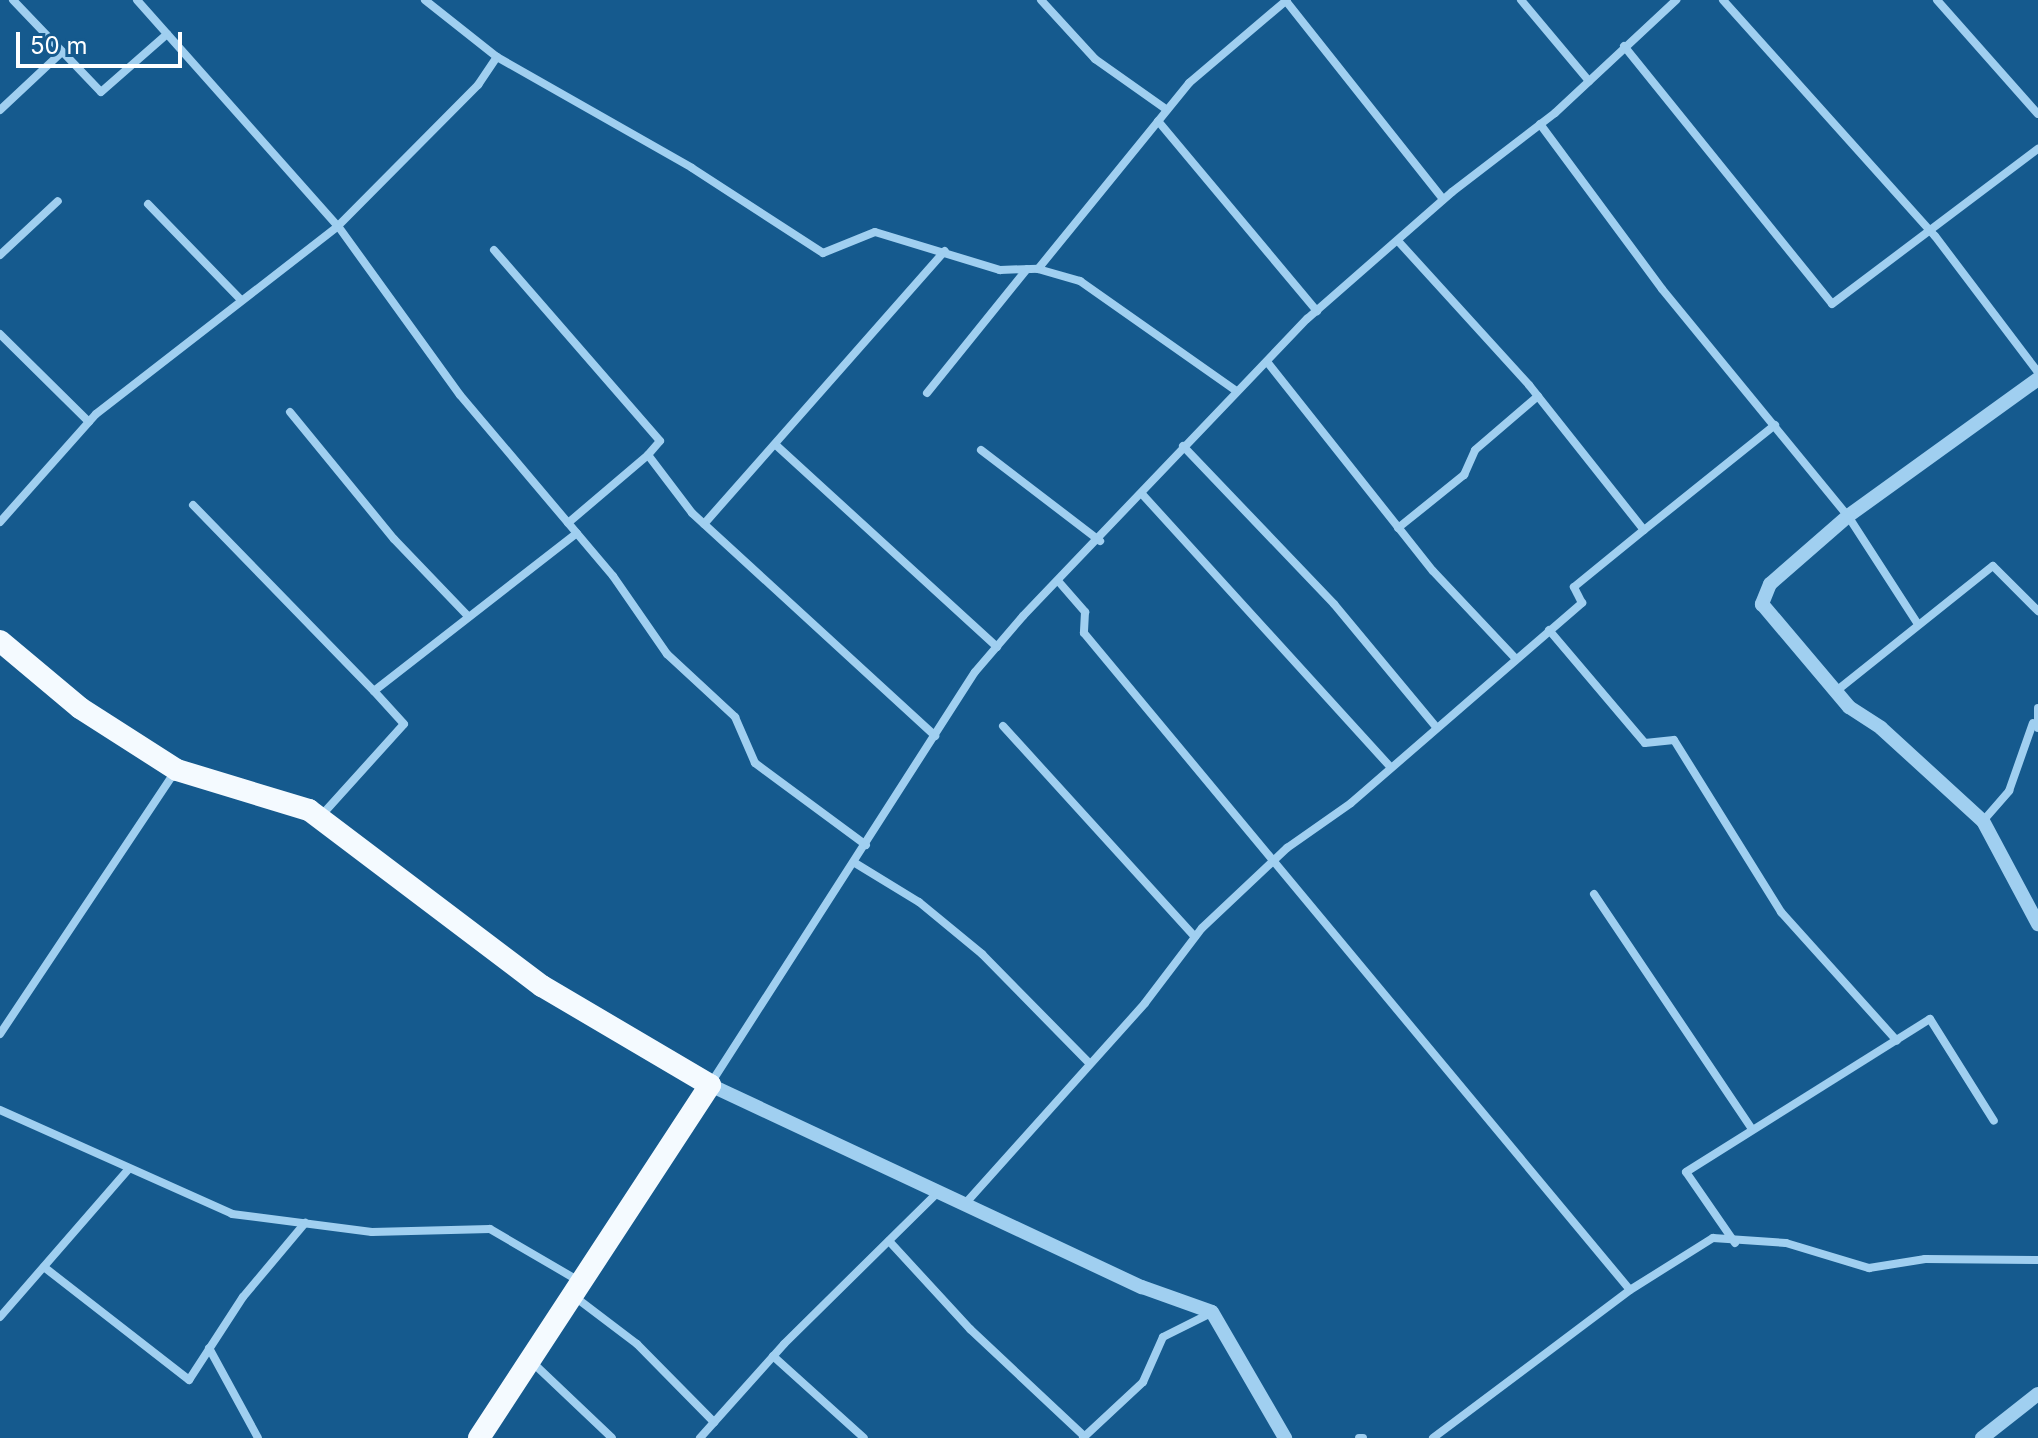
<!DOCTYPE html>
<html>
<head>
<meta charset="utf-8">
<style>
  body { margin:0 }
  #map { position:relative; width:2038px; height:1438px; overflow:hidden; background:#155a8e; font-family:Inter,sans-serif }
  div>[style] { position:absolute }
  .minor>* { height:8px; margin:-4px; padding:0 4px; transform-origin:4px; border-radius:4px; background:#a0cff0 }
  .tertiary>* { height:14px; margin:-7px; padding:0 7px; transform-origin:7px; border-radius:7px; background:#a0cff0 }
  .trunk>* { height:22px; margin:-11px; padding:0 11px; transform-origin:11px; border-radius:11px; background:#f4faff }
  span { translate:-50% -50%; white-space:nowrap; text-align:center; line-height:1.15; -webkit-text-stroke:6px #155a8e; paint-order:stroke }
  .scale { position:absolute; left:16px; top:32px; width:166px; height:36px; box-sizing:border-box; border:4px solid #fff; border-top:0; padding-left:10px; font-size:24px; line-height:28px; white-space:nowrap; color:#fff; -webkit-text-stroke:6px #155a8e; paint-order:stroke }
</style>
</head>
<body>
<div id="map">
  <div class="minor">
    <div style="left:13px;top:0;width:127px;rotate:46.3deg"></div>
    <div style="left:101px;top:92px;width:88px;rotate:-41.3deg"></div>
    <div style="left:137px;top:0;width:302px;rotate:48.4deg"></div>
    <div style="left:338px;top:226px;width:208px;rotate:54.2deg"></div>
    <div style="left:460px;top:395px;width:237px;rotate:49.8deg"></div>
    <div style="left:613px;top:576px;width:95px;rotate:55.3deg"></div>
    <div style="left:667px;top:654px;width:93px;rotate:42.8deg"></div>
    <div style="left:735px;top:717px;width:50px;rotate:66.5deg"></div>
    <div style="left:755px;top:763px;width:138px;rotate:36.5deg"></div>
    <div style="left:425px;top:0;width:92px;rotate:38.4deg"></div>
    <div style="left:497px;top:57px;width:224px;rotate:29.6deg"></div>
    <div style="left:692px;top:168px;width:156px;rotate:33deg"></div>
    <div style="left:823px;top:253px;width:56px;rotate:-22deg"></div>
    <div style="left:875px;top:232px;width:131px;rotate:16.9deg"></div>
    <div style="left:1000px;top:270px;width:38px;rotate:-2deg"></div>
    <div style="left:1038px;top:269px;width:44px;rotate:15.9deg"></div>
    <div style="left:1080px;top:281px;width:189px;rotate:35.1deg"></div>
    <div style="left:1041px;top:0;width:80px;rotate:47.5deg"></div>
    <div style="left:1095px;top:59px;width:88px;rotate:35.3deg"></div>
    <div style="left:1521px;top:0;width:106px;rotate:50deg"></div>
    <div style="left:1723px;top:0;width:317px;rotate:48.1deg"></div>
    <div style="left:1935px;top:236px;width:171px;rotate:52.9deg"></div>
    <div style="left:1937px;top:0;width:152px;rotate:48.5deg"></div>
    <div style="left:1286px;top:1px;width:253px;rotate:51.6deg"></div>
    <div style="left:1624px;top:46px;width:331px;rotate:51.1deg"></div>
    <div style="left:1832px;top:304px;width:258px;rotate:-37deg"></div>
    <div style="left:0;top:110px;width:85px;rotate:-43.1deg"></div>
    <div style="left:1158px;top:121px;width:248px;rotate:50.1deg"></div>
    <div style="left:1540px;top:124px;width:205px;rotate:53.5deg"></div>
    <div style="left:1662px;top:289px;width:293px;rotate:50.7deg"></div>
    <div style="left:1848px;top:516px;width:129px;rotate:57.1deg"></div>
    <div style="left:148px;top:204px;width:132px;rotate:45.9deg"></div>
    <div style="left:1398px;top:241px;width:195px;rotate:47.7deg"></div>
    <div style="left:1529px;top:385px;width:185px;rotate:51.6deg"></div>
    <div style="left:1644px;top:530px;width:168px;rotate:-38.7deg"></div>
    <div style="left:494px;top:250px;width:253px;rotate:49deg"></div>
    <div style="left:660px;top:441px;width:18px;rotate:131deg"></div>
    <div style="left:0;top:255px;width:79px;rotate:-43deg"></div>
    <div style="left:1038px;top:269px;width:240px;rotate:-50.9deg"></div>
    <div style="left:1189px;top:83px;width:128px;rotate:-40.3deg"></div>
    <div style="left:0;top:334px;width:125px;rotate:44.7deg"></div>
    <div style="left:1268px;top:363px;width:265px;rotate:51.6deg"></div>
    <div style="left:1433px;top:571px;width:120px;rotate:46.7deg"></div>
    <div style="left:927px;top:393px;width:159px;rotate:-51.1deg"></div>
    <div style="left:290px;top:412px;width:164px;rotate:50.7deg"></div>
    <div style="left:394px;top:539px;width:105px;rotate:46.2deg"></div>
    <div style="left:777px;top:446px;width:298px;rotate:42.4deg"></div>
    <div style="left:1183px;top:446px;width:219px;rotate:46.3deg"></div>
    <div style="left:1334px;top:604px;width:161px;rotate:50.3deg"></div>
    <div style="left:981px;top:450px;width:150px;rotate:37.4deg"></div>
    <div style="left:1142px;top:494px;width:370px;rotate:47.7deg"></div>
    <div style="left:193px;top:505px;width:260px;rotate:45.8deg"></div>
    <div style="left:374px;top:691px;width:257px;rotate:-37.9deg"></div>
    <div style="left:0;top:522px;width:144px;rotate:-48.4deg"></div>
    <div style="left:96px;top:414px;width:306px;rotate:-37.8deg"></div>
    <div style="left:338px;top:226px;width:199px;rotate:-45.2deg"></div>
    <div style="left:478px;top:85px;width:34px;rotate:-56deg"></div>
    <div style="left:568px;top:523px;width:105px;rotate:-40.4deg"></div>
    <div style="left:648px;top:455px;width:73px;rotate:52.8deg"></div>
    <div style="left:692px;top:513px;width:330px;rotate:42.5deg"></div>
    <div style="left:704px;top:524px;width:364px;rotate:-48.6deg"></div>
    <div style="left:1398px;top:528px;width:85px;rotate:-38.8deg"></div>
    <div style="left:1464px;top:475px;width:27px;rotate:-66deg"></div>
    <div style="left:1475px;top:450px;width:83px;rotate:-40.6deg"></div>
    <div style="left:1059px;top:582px;width:40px;rotate:49deg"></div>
    <div style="left:1085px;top:612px;width:21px;rotate:93deg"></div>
    <div style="left:1084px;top:633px;width:854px;rotate:50.27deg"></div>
    <div style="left:1549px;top:630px;width:148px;rotate:49.7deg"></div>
    <div style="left:1645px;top:743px;width:29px;rotate:-6deg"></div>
    <div style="left:1674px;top:740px;width:203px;rotate:58.1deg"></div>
    <div style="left:1781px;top:912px;width:173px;rotate:48deg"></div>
    <div style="left:1835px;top:692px;width:202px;rotate:-38.6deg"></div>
    <div style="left:1993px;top:566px;width:64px;rotate:45deg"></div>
    <div style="left:2038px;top:708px;width:20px;rotate:90deg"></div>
    <div style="left:1003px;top:726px;width:285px;rotate:47.7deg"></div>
    <div style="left:320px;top:817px;width:125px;rotate:-47.9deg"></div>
    <div style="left:404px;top:724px;width:45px;rotate:-132.3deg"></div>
    <div style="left:1983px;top:821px;width:40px;rotate:-49deg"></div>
    <div style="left:2009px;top:791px;width:72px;rotate:-70.6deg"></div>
    <div style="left:855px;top:863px;width:75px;rotate:31.4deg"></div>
    <div style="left:919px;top:902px;width:82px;rotate:39.5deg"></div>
    <div style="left:982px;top:954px;width:153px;rotate:45.5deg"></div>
    <div style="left:1594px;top:894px;width:283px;rotate:56.1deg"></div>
    <div style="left:0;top:1034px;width:315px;rotate:-56.3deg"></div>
    <div style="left:711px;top:1083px;width:488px;rotate:-57.3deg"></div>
    <div style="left:975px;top:672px;width:74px;rotate:-49.4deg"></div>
    <div style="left:1023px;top:616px;width:411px;rotate:-46.3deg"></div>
    <div style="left:1307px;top:319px;width:193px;rotate:-41.2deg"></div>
    <div style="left:1452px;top:192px;width:130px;rotate:-37.5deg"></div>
    <div style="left:1555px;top:113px;width:166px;rotate:-43deg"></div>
    <div style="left:0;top:1110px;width:254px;rotate:24.1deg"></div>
    <div style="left:232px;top:1214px;width:141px;rotate:7.3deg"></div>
    <div style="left:372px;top:1232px;width:118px;rotate:-1.5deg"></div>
    <div style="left:490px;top:1229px;width:103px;rotate:30.3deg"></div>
    <div style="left:964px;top:1205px;width:271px;rotate:-48.1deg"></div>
    <div style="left:1145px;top:1003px;width:94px;rotate:-52.8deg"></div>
    <div style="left:1202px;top:928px;width:117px;rotate:-43.3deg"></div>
    <div style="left:1287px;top:848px;width:78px;rotate:-35.1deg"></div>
    <div style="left:1351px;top:803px;width:306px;rotate:-40.9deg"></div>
    <div style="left:1582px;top:603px;width:18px;rotate:-117deg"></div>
    <div style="left:1574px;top:587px;width:90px;rotate:-39.2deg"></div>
    <div style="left:889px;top:1241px;width:120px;rotate:47.4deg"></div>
    <div style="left:970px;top:1329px;width:156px;rotate:43.2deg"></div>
    <div style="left:1735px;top:1243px;width:86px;rotate:-124.6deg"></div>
    <div style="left:1686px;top:1172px;width:288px;rotate:-32.1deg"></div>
    <div style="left:1930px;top:1019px;width:120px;rotate:57.9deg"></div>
    <div style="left:44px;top:1267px;width:184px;rotate:37.9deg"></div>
    <div style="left:189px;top:1380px;width:99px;rotate:-57deg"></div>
    <div style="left:243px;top:1297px;width:97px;rotate:-50deg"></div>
    <div style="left:575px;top:1297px;width:78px;rotate:37.2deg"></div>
    <div style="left:637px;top:1344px;width:110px;rotate:45.4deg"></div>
    <div style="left:0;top:1317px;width:195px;rotate:-49deg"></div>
    <div style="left:209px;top:1348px;width:102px;rotate:61.4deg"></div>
    <div style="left:773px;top:1356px;width:122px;rotate:42deg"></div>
    <div style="left:532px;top:1362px;width:110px;rotate:43.5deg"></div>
    <div style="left:700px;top:1438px;width:126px;rotate:-48.2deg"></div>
    <div style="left:784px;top:1344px;width:216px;rotate:-44.6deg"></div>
    <div style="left:1083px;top:1438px;width:82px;rotate:-43deg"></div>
    <div style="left:1143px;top:1382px;width:49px;rotate:-66deg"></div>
    <div style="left:1163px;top:1337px;width:54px;rotate:-26.6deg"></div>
    <div style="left:1359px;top:1438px;width:4px"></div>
    <div style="left:1433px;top:1438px;width:246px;rotate:-36.9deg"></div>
    <div style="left:1630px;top:1290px;width:98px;rotate:-32.1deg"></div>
    <div style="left:1713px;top:1238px;width:73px;rotate:3.9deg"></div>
    <div style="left:1786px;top:1243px;width:87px;rotate:16.8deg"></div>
    <div style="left:1869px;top:1268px;width:57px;rotate:-9.1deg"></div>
    <div style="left:1925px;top:1259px;width:113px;rotate:0.5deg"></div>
  </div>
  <div class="tertiary">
    <div style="left:2038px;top:379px;width:234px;rotate:144.2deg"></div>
    <div style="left:1848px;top:516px;width:103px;rotate:138.9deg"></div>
    <div style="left:1770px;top:584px;width:22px;rotate:112deg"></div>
    <div style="left:1762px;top:604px;width:135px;rotate:49.8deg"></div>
    <div style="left:1849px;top:707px;width:38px;rotate:33deg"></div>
    <div style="left:1881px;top:728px;width:138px;rotate:42.4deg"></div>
    <div style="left:1983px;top:821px;width:117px;rotate:61.9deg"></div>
    <div style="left:710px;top:1085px;width:477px;rotate:25.1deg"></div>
    <div style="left:1142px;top:1287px;width:74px;rotate:19.7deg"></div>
    <div style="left:1212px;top:1312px;width:146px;rotate:59.9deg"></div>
    <div style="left:1982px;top:1438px;width:71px;rotate:-38.2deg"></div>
  </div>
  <div class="trunk">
    <div style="left:0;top:641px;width:104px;rotate:39.9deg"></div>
    <div style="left:80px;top:708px;width:115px;rotate:32.6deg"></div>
    <div style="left:177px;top:770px;width:138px;rotate:16.9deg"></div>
    <div style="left:309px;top:810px;width:292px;rotate:37.1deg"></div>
    <div style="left:542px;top:986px;width:195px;rotate:30.5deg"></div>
    <div style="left:710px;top:1085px;width:422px;rotate:123.2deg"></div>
  </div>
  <div class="scale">50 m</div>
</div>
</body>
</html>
